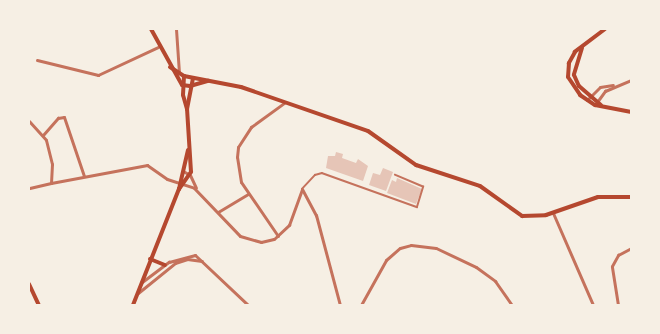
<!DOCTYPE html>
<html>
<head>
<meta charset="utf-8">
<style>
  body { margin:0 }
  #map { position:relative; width:660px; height:334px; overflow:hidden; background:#f6efe4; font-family:"Titillium Web",sans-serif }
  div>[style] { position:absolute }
  .building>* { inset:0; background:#e6c5b7 }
  .service>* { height:1.5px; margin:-0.75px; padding:0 0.75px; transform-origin:0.75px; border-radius:0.75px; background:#c5725c }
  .minor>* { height:3px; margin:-1.5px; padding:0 1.5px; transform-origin:1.5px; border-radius:1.5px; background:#c5725c }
  .secondary>* { height:4px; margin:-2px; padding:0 2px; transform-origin:2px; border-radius:2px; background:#b5482f }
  span { translate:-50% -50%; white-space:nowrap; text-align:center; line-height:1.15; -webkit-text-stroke:3px #f6efe4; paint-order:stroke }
  .frame { position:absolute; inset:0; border:30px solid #f6efe4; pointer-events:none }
</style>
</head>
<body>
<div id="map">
  <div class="building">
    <div style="clip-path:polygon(336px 152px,343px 154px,342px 158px,356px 163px,358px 159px,368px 166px,363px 181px,326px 168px,328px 156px,335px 156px)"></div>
    <div style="clip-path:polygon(383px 168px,393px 172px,386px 191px,369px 185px,373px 173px,380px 175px)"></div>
    <div style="clip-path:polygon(397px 178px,422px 189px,416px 204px,387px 193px,392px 180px,396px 182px)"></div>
  </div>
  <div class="service">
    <div style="left:302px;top:189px;width:19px;rotate:-47deg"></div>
    <div style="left:315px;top:175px;width:7px;rotate:-16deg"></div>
    <div style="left:322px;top:173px;width:101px;rotate:19.7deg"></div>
    <div style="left:417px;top:207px;width:21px;rotate:-73deg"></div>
    <div style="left:423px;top:187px;width:30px;rotate:-157deg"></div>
  </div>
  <div class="minor">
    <div style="left:176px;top:29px;width:44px;rotate:86.1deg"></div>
    <div style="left:37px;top:60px;width:63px;rotate:13.8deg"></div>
    <div style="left:98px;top:75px;width:66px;rotate:-25deg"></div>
    <div style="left:587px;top:100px;width:18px;rotate:-45deg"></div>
    <div style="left:600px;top:87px;width:13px;rotate:-9deg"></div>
    <div style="left:597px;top:102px;width:14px;rotate:-54deg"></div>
    <div style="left:605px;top:91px;width:28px;rotate:-23deg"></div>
    <div style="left:29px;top:121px;width:25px;rotate:48deg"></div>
    <div style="left:46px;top:140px;width:25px;rotate:76deg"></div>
    <div style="left:52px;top:164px;width:19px;rotate:93deg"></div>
    <div style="left:51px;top:183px;width:23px;rotate:167deg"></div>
    <div style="left:43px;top:135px;width:23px;rotate:-49deg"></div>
    <div style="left:58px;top:118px;width:6px;rotate:-9deg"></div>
    <div style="left:64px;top:117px;width:62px;rotate:71.3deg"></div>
    <div style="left:183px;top:171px;width:8px;rotate:30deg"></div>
    <div style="left:190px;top:175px;width:14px;rotate:65deg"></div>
    <div style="left:51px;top:183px;width:98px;rotate:-10.6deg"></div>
    <div style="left:147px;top:165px;width:24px;rotate:35deg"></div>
    <div style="left:167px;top:179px;width:28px;rotate:18deg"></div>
    <div style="left:194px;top:188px;width:66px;rotate:46.2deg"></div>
    <div style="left:240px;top:236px;width:22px;rotate:16deg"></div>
    <div style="left:261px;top:242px;width:13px;rotate:-13deg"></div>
    <div style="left:274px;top:239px;width:21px;rotate:-43deg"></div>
    <div style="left:289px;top:225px;width:38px;rotate:-70deg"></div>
    <div style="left:302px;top:189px;width:30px;rotate:62deg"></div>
    <div style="left:316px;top:215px;width:93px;rotate:75.1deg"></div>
    <div style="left:218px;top:212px;width:35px;rotate:-31deg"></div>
    <div style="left:553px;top:213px;width:100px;rotate:66.5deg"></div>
    <div style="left:278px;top:236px;width:65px;rotate:-124.4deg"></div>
    <div style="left:241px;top:182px;width:25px;rotate:-99deg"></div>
    <div style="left:237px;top:157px;width:10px;rotate:-84deg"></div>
    <div style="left:238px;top:147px;width:24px;rotate:-57deg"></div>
    <div style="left:251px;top:127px;width:41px;rotate:-36deg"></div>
    <div style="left:142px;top:282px;width:34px;rotate:-37deg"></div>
    <div style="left:169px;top:262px;width:27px;rotate:-15deg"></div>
    <div style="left:195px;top:255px;width:73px;rotate:43.3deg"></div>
    <div style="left:138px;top:293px;width:48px;rotate:-39deg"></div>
    <div style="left:175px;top:263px;width:13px;rotate:-18deg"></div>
    <div style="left:187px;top:259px;width:15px;rotate:8deg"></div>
    <div style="left:361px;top:305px;width:51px;rotate:-60.9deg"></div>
    <div style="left:386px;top:260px;width:18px;rotate:-41deg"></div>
    <div style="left:400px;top:248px;width:11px;rotate:-15deg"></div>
    <div style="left:411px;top:245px;width:25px;rotate:7deg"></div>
    <div style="left:436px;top:248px;width:44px;rotate:25.4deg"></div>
    <div style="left:476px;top:267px;width:24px;rotate:36deg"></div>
    <div style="left:495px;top:281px;width:29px;rotate:55deg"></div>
    <div style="left:454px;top:305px;width:8px"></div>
    <div style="left:618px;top:305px;width:39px;rotate:-99deg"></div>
    <div style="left:612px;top:266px;width:13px;rotate:-61deg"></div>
    <div style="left:618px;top:255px;width:15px;rotate:-28deg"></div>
  </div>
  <div class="secondary">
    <div style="left:151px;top:29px;width:64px;rotate:61deg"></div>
    <div style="left:182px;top:85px;width:8px;rotate:7deg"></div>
    <div style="left:190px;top:86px;width:19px;rotate:-16deg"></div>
    <div style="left:605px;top:29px;width:38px;rotate:143deg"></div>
    <div style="left:575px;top:52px;width:13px;rotate:119deg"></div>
    <div style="left:569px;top:63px;width:14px;rotate:94deg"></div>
    <div style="left:568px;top:77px;width:22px;rotate:56deg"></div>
    <div style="left:580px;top:95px;width:18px;rotate:34deg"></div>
    <div style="left:595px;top:105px;width:37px;rotate:11deg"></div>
    <div style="left:582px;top:48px;width:28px;rotate:107deg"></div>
    <div style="left:574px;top:75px;width:12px;rotate:66deg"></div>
    <div style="left:579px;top:86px;width:29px;rotate:41deg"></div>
    <div style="left:170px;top:67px;width:17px;rotate:33deg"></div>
    <div style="left:184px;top:76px;width:58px;rotate:10.9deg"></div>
    <div style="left:241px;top:87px;width:134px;rotate:19.1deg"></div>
    <div style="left:368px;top:131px;width:59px;rotate:35.3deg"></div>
    <div style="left:416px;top:165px;width:67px;rotate:18.2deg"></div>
    <div style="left:480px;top:186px;width:52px;rotate:35.5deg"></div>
    <div style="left:522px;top:216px;width:24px;rotate:-2deg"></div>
    <div style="left:546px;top:215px;width:55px;rotate:-19.1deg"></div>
    <div style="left:598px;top:197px;width:33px"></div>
    <div style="left:184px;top:76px;width:19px;rotate:93deg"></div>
    <div style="left:183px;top:95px;width:15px;rotate:74deg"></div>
    <div style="left:179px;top:189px;width:21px;rotate:-55deg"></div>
    <div style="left:191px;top:172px;width:63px;rotate:-93.6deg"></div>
    <div style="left:187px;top:109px;width:31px;rotate:-79deg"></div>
    <div style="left:150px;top:259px;width:16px;rotate:22deg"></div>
    <div style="left:29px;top:284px;width:23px;rotate:65deg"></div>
    <div style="left:133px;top:305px;width:125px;rotate:-68.4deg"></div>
    <div style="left:179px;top:189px;width:40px;rotate:-77deg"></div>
  </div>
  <div class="frame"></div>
</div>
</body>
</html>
